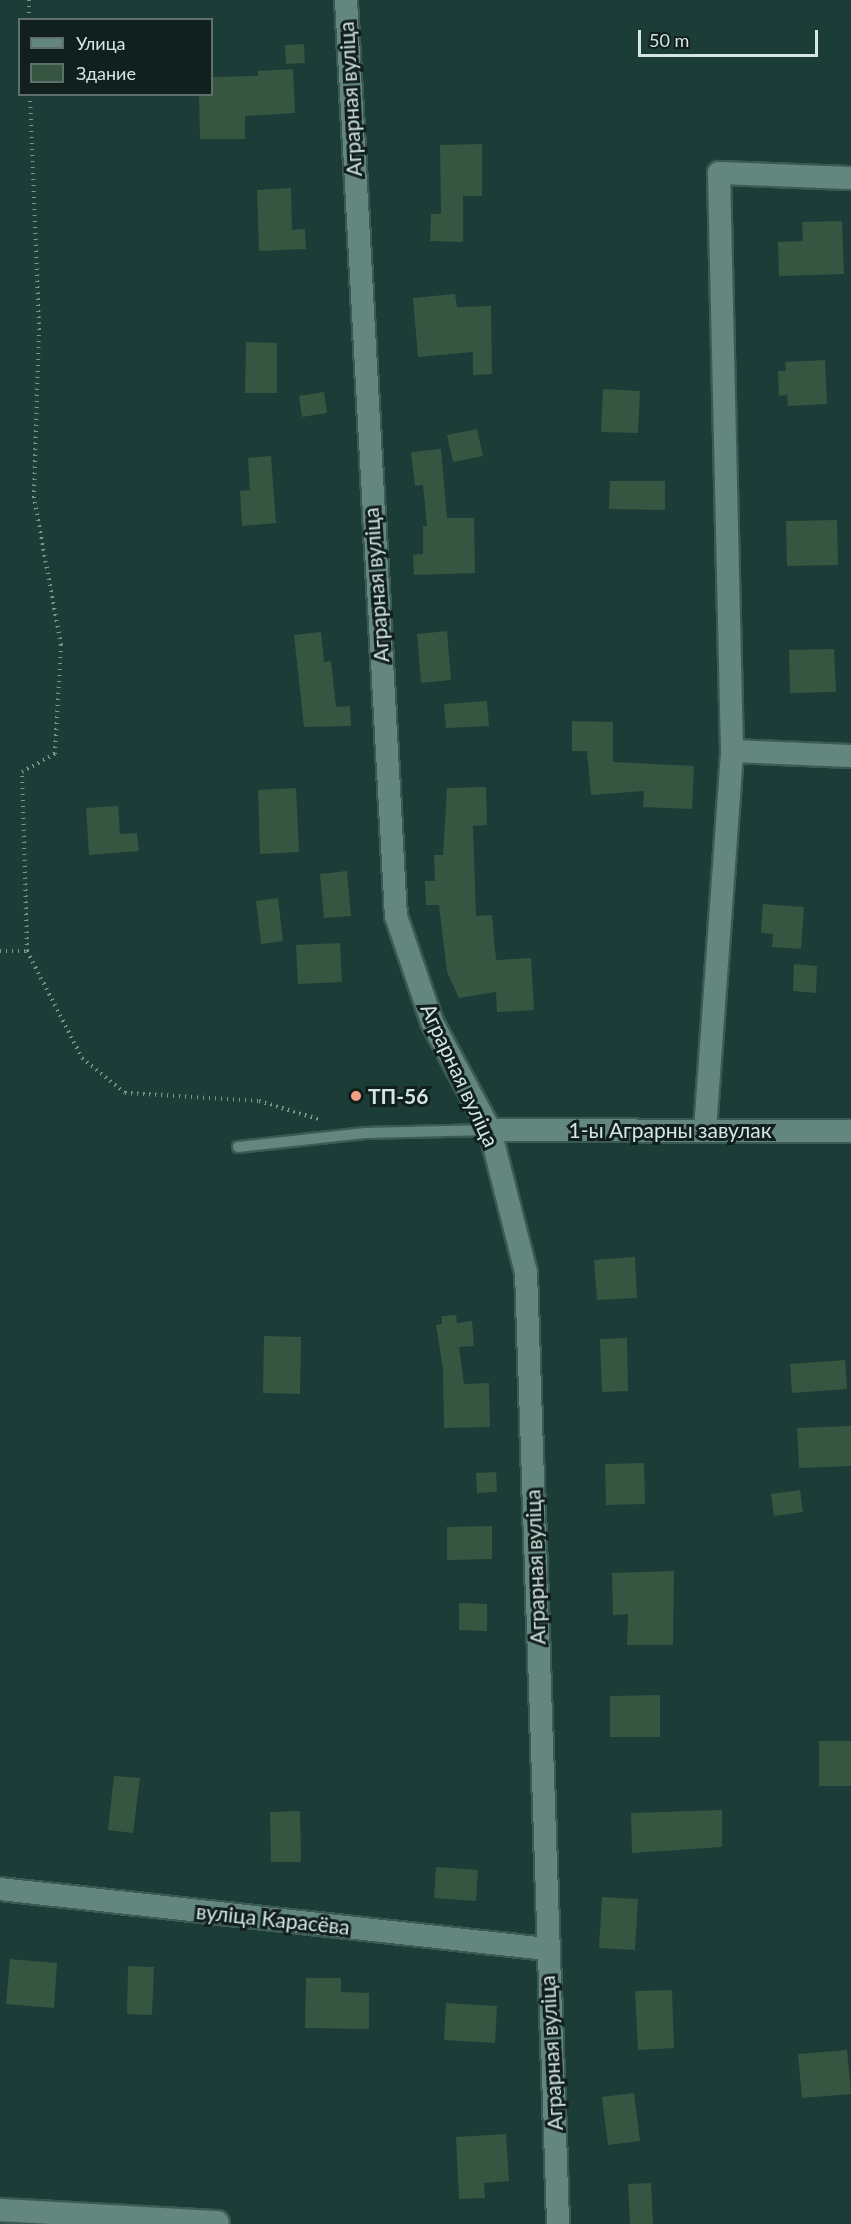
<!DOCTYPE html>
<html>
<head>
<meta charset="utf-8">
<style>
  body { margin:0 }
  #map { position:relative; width:851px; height:2224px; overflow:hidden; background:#1b3c37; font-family:Lato,sans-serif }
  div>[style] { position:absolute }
  .building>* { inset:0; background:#365641 }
  .path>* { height:4px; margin-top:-2px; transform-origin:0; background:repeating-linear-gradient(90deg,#7a9490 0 1.5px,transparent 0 6px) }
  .roads { filter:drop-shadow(2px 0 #3c5a55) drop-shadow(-2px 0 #3c5a55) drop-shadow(0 2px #3c5a55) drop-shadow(0 -2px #3c5a55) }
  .service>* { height:10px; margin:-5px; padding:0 5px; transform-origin:5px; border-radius:5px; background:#63867f }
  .minor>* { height:22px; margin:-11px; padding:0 11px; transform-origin:11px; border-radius:11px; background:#63867f }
  .dots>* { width:16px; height:16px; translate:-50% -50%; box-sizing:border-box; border:3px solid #12201d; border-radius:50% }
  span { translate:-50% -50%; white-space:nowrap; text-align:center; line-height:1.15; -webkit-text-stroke:6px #12201d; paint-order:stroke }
  .street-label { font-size:21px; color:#d3e6e2 }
  .poi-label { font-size:21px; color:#d3e6e2; font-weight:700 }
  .left { translate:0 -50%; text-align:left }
  .legend { position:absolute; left:18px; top:18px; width:195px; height:78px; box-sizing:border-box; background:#12201d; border:2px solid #5f6f6c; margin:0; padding:8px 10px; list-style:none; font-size:18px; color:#d3e6e2 }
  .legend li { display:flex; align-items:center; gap:12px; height:30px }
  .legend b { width:30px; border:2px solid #5f6f6c }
  .scale { position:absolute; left:638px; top:30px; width:180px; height:27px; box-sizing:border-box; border:3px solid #d3e6e2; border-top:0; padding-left:8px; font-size:18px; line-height:21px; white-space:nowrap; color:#d3e6e2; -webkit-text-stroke:4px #12201d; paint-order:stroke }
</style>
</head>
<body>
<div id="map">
  <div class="building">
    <div style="clip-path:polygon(304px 44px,305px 63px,286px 64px,285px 45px)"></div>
    <div style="clip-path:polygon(293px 69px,295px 113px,245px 116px,245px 139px,200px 139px,199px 94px,212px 94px,212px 77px,258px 76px,258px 71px)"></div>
    <div style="clip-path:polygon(482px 144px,482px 196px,463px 196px,463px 242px,430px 241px,431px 214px,441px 214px,440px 145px)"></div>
    <div style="clip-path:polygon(291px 188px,292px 230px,305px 229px,306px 249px,259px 251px,257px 190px)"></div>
    <div style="clip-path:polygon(842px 221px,844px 274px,779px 276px,778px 242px,803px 241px,802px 222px)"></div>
    <div style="clip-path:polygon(455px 294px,457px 307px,491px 306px,492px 374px,473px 375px,473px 352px,418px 357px,413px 298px)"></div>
    <div style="clip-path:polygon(246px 342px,277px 343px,277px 393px,245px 393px)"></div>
    <div style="clip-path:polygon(825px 360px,827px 404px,788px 406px,787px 395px,779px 396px,778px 371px,786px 371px,785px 362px)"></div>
    <div style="clip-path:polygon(603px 389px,640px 391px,638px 433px,601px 432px)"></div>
    <div style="clip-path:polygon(324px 392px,327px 413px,302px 417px,299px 396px)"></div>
    <div style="clip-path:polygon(477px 429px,483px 456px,453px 462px,447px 435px)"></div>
    <div style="clip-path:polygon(441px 449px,447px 518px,474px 518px,475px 573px,414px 575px,413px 555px,423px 554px,423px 526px,427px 526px,423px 485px,415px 486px,411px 452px)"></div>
    <div style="clip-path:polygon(271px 456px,276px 523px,242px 526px,240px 491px,250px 490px,248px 458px)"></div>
    <div style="clip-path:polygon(610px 481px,665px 481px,665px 510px,609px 509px)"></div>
    <div style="clip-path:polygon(837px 520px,838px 565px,787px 566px,786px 521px)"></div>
    <div style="clip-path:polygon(447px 631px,451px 680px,421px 683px,417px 634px)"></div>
    <div style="clip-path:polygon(321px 632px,324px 662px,331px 661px,336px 707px,350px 706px,351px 726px,304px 727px,294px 635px)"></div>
    <div style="clip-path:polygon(834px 649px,836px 692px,790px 693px,789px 650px)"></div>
    <div style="clip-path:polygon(487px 701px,489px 726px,446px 728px,444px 704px)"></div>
    <div style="clip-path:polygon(572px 721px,613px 722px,613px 762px,694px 766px,692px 809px,643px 807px,644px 791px,591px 795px,587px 751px,572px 751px)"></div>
    <div style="clip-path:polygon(486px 787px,487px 825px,473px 826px,476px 916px,492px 915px,496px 960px,531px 958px,534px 1010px,497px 1012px,496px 992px,459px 998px,447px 972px,439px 905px,426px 905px,425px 881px,435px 881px,434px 855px,443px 855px,447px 788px)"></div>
    <div style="clip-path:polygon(296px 788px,299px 852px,260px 854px,258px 790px)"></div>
    <div style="clip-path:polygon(118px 806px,120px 834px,137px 833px,139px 851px,89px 855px,86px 808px)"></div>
    <div style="clip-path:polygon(347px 871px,351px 916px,324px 918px,320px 874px)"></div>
    <div style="clip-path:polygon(278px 898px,283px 941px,261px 944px,256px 901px)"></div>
    <div style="clip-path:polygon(763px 904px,804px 907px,801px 949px,772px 947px,773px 934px,761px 933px)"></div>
    <div style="clip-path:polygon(340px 943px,342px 982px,298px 984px,296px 945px)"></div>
    <div style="clip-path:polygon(794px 964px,817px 966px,816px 993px,793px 991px)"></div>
    <div style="clip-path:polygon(635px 1257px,637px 1298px,597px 1300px,594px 1260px)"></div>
    <div style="clip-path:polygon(456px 1315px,457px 1323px,472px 1321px,474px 1346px,459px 1347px,464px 1384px,489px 1383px,490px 1427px,444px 1428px,443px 1369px,436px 1325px,442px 1324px,442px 1316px)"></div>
    <div style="clip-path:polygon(264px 1336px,301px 1337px,300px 1394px,263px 1393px)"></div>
    <div style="clip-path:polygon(627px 1338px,628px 1391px,602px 1392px,600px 1339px)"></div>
    <div style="clip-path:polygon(845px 1360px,847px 1389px,792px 1393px,790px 1364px)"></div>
    <div style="clip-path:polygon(851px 1426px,851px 1466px,799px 1468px,797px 1428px)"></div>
    <div style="clip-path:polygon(644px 1463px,645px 1504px,606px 1505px,605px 1464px)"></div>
    <div style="clip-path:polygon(496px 1472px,497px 1492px,477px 1493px,476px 1473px)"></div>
    <div style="clip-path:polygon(800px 1490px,803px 1512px,774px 1516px,771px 1494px)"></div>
    <div style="clip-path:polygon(492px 1526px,492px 1559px,447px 1560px,447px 1527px)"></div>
    <div style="clip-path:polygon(674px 1571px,673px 1645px,627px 1645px,628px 1614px,613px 1615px,612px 1573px)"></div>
    <div style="clip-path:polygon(459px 1603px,487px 1604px,487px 1631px,459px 1630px)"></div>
    <div style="clip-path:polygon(660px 1695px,660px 1737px,610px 1737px,610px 1696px)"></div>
    <div style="clip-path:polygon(819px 1741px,851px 1741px,851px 1786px,819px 1786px)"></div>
    <div style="clip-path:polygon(114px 1776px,140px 1778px,133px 1833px,108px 1830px)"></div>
    <div style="clip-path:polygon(722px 1810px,722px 1847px,632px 1853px,631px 1813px)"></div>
    <div style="clip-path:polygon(300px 1811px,301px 1862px,271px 1862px,270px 1812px)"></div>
    <div style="clip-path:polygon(436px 1867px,478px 1870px,476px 1901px,434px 1898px)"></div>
    <div style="clip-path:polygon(602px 1897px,638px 1899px,635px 1950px,599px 1948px)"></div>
    <div style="clip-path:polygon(10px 1959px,57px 1963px,54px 2008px,6px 2004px)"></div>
    <div style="clip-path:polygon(128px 1966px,154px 1967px,152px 2015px,127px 2014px)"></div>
    <div style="clip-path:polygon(306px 1978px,341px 1978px,341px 1992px,369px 1993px,369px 2029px,305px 2028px)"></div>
    <div style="clip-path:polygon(672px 1990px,674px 2048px,638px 2050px,635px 1991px)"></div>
    <div style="clip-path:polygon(446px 2003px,497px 2006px,495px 2043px,444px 2040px)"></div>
    <div style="clip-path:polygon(847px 2050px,851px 2094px,802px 2098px,798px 2054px)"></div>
    <div style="clip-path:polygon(634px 2093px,640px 2141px,608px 2145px,602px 2097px)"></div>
    <div style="clip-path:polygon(506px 2134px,509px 2181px,484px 2183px,485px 2198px,459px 2199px,456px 2137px)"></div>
    <div style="clip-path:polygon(651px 2183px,653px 2224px,630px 2224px,628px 2184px)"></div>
  </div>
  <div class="path">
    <div style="left:29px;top:0;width:20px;rotate:90deg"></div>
    <div style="left:0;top:951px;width:27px"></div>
    <div style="left:27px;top:951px;width:120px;rotate:62.8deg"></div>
    <div style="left:82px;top:1058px;width:55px;rotate:39.1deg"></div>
    <div style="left:125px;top:1093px;width:134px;rotate:3.4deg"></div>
    <div style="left:259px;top:1101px;width:65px;rotate:17deg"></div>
    <div style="left:27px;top:951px;width:179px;rotate:-91.6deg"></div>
    <div style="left:22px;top:772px;width:38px;rotate:-29deg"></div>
    <div style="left:55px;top:754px;width:109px;rotate:-86.8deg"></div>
    <div style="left:61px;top:645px;width:149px;rotate:-100.4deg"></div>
    <div style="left:34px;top:498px;width:168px;rotate:-88.3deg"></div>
    <div style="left:39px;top:330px;width:236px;rotate:-92.2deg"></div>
  </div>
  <div class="roads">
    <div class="service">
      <div style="left:238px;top:1147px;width:128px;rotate:-6.3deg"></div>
      <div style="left:365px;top:1133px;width:124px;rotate:-1.4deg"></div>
    </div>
    <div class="minor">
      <div style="left:346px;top:0;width:917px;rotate:86.88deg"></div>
      <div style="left:396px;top:916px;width:112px;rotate:71.2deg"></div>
      <div style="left:432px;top:1022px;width:123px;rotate:61.8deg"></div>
      <div style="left:490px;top:1130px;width:146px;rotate:75.8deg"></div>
      <div style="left:526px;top:1272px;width:953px;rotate:88.07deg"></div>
      <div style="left:732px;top:751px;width:119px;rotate:2.4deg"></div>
      <div style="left:490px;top:1130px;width:361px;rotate:0.2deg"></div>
      <div style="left:705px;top:1130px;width:380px;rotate:-85.9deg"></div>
      <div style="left:732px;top:751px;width:578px;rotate:-91.29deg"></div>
      <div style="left:719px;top:173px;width:132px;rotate:2.2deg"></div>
      <div style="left:0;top:1889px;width:549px;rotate:6.27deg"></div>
      <div style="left:0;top:2210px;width:218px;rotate:3.2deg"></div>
    </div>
  </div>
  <div class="dots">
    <div style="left:356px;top:1096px;background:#f39f82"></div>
  </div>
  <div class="street-label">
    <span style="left:350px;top:99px;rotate:-93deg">Аграрная вуліца</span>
    <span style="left:376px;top:585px;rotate:-94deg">Аграрная вуліца</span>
    <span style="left:460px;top:1075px;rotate:65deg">Аграрная вуліца</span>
    <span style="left:670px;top:1130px">1-ы Аграрны завулак</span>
    <span style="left:535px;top:1567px;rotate:-92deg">Аграрная вуліца</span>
    <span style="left:273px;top:1919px;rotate:6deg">вуліца Карасёва</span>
    <span style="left:551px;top:2053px;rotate:-93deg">Аграрная вуліца</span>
  </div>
  <div class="poi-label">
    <span class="left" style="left:368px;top:1096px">ТП-56</span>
  </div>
  <ul class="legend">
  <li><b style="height:8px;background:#63867f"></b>Улица</li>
  <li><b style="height:16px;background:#365641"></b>Здание</li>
  </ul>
  <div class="scale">50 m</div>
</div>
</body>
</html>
